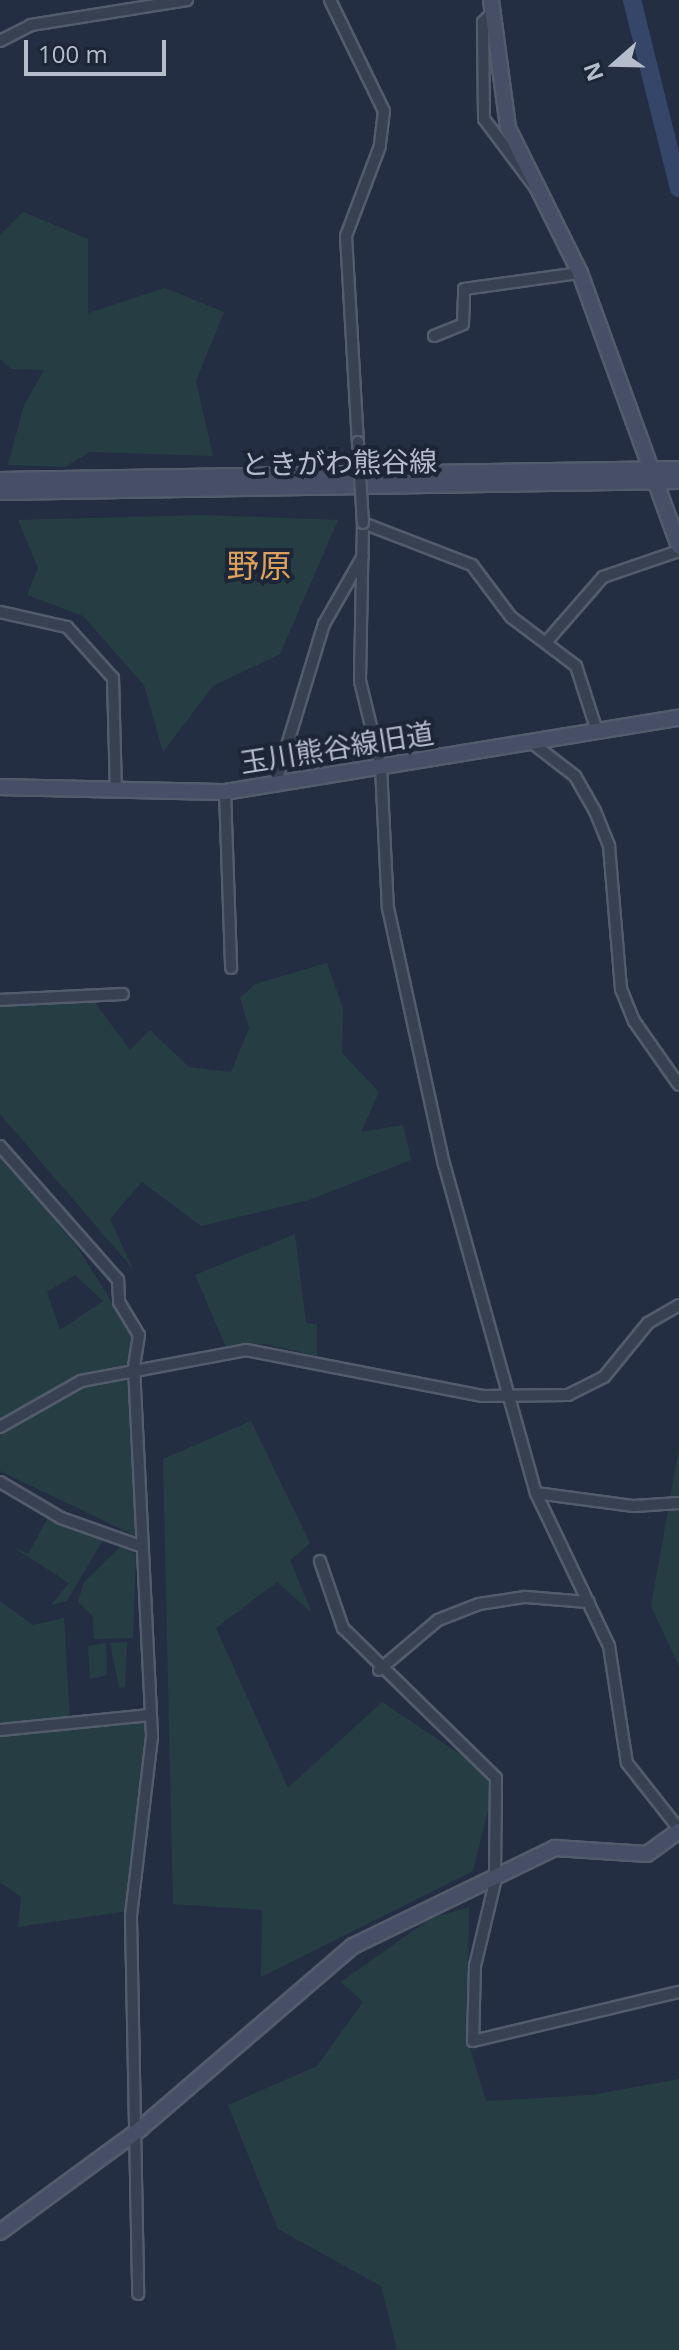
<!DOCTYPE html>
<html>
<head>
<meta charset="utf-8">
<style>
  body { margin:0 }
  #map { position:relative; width:679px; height:2350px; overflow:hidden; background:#242e42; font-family:"Open Sans","Noto Sans JP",sans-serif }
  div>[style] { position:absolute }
  .green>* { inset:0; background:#263e43 }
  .river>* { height:18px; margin:-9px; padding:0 9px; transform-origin:9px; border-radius:9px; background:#354669 }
  .roads { filter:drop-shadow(2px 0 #535c6c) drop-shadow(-2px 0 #535c6c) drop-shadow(0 2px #535c6c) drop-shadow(0 -2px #535c6c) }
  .street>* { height:10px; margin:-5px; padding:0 5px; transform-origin:5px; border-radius:5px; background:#384152 }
  .secondary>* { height:14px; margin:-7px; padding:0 7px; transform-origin:7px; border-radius:7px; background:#464f65 }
  .bridges { filter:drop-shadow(2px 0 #535c6c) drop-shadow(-2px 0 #535c6c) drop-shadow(0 2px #535c6c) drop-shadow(0 -2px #535c6c) }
  .street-bridge>* { height:10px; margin:-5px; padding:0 5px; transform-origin:5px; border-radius:5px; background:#384152 }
  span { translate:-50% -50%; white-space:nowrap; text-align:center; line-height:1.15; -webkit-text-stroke:8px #1d2637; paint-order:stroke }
  .street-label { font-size:28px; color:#b5bccc }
  .quarter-label { font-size:32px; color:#dda05f }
  .north { position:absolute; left:575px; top:24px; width:80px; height:80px; -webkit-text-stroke:6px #1d2637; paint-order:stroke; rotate:250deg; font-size:22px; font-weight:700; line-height:32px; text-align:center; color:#b5bccc }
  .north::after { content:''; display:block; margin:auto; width:28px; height:36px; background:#b5bccc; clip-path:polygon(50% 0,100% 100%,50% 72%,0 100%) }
  .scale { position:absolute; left:24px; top:40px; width:142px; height:36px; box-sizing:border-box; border:4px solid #b5bccc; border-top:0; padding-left:10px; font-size:24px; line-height:28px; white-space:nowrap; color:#b5bccc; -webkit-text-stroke:6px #1d2637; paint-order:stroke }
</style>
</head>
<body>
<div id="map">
  <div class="green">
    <div style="clip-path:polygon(23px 212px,88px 239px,88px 313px,165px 288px,224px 312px,196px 381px,213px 456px,90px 452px,65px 467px,8px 465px,24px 405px,44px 370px,11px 369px,0 359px,0 235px)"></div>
    <div style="clip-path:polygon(204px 515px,338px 520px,280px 654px,213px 686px,163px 752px,144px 685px,83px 616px,27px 595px,38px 568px,18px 520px)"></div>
    <div style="clip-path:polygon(327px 963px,343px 1009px,342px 1053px,379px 1092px,361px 1132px,403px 1125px,411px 1160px,309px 1200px,201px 1226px,142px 1182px,110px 1219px,133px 1269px,0 1114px,0 1005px,93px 1000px,130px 1050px,150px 1030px,189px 1067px,231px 1072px,249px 1028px,240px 998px,255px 984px)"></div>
    <div style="clip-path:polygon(evenodd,0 1155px,77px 1247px,133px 1335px,142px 1539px,0 1471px,0 1155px,75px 1275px,103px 1301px,60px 1330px,47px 1292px,75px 1275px)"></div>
    <div style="clip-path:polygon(295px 1234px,306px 1323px,317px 1324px,317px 1356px,266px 1344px,226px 1347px,195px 1275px)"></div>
    <div style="clip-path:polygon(251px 1421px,310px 1543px,290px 1560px,312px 1613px,277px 1582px,216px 1628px,288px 1788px,382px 1702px,496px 1778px,473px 1871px,261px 1977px,262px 1910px,173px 1904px,163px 1459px)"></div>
    <div style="clip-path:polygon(679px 1448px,679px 1666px,651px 1606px)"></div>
    <div style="clip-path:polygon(49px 1516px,103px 1540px,67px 1601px,51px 1605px,69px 1583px,13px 1547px,28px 1554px)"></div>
    <div style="clip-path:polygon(120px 1547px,136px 1554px,133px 1638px,94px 1639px,92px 1615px,78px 1602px,84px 1582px)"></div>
    <div style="clip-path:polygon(0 1601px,33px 1625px,64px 1618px,70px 1720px,0 1726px)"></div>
    <div style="clip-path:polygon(127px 1642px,125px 1687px,119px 1688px,110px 1643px)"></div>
    <div style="clip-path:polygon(106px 1643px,107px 1675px,90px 1679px,88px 1646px)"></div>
    <div style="clip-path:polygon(148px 1721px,128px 1911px,18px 1927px,21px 1897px,0 1882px,0 1734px)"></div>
    <div style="clip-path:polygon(469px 1907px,467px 2038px,486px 2101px,592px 2095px,679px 2079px,679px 2350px,397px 2350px,381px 2286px,278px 2229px,228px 2105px,317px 2066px,363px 2002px,341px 1982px,431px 1918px)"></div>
  </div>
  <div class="river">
    <div style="left:632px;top:0;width:194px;rotate:76deg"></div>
  </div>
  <div class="roads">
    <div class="street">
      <div style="left:330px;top:0;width:123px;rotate:64.1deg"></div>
      <div style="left:384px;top:111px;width:35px;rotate:97deg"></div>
      <div style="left:380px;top:146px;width:96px;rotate:110.7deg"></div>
      <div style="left:346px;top:236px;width:206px;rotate:86.7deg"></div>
      <div style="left:492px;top:13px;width:13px;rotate:135deg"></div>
      <div style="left:483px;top:22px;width:97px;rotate:89.4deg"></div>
      <div style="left:484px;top:119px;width:85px;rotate:53.1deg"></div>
      <div style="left:0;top:41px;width:35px;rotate:-27deg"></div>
      <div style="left:31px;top:25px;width:158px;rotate:-9.1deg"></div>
      <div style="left:434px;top:336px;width:31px;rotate:-22deg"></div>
      <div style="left:463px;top:324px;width:35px;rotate:-88deg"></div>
      <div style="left:464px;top:289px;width:117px;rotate:-7.9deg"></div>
      <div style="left:0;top:612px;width:69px;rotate:12.6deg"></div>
      <div style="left:67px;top:627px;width:69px;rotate:48deg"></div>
      <div style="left:113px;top:678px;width:113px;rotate:88.5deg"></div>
      <div style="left:548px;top:640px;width:84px;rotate:-48.9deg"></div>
      <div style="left:603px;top:577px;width:80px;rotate:-18.9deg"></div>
      <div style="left:597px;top:731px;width:68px;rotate:-107.9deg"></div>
      <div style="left:576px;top:666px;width:81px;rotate:-143deg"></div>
      <div style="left:511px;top:617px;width:65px;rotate:-126.9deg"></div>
      <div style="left:472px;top:565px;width:117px;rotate:-158.9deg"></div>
      <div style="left:363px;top:523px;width:158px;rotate:91.1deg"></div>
      <div style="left:360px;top:681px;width:89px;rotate:76.3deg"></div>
      <div style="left:381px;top:767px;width:141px;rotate:87.2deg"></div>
      <div style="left:388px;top:908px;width:262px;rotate:77.7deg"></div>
      <div style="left:444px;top:1164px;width:342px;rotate:74.4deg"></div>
      <div style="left:536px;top:1493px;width:170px;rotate:64.5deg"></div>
      <div style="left:609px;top:1646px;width:118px;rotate:81.3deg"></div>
      <div style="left:627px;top:1763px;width:84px;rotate:51.8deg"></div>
      <div style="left:531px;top:742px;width:56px;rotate:37.7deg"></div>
      <div style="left:575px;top:776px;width:40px;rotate:60.3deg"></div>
      <div style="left:595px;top:811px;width:38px;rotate:68deg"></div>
      <div style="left:609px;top:846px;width:144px;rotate:85.2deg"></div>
      <div style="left:621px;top:989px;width:35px;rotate:68deg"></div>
      <div style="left:634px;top:1021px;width:78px;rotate:54.9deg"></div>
      <div style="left:275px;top:785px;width:168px;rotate:-73.1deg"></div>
      <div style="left:324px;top:624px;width:78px;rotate:-60.2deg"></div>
      <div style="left:225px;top:792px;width:176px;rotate:88deg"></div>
      <div style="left:0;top:1000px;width:123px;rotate:-2.8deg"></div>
      <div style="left:0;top:1146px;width:179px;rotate:48.6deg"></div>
      <div style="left:118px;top:1280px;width:22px;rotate:87deg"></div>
      <div style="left:119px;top:1302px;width:39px;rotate:59deg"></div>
      <div style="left:139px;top:1335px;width:32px;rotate:99deg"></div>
      <div style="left:134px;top:1367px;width:370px;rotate:87.2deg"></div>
      <div style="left:152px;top:1737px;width:181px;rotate:96.7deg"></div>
      <div style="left:131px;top:1917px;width:377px;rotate:88.9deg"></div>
      <div style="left:0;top:1427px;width:93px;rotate:-29.6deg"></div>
      <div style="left:81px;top:1381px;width:168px;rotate:-10.6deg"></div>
      <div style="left:246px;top:1350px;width:241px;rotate:11deg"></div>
      <div style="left:483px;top:1396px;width:85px;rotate:-0.7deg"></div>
      <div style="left:568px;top:1395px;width:40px;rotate:-26.6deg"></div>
      <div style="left:604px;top:1377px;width:70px;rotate:-50.8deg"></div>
      <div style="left:648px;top:1323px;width:36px;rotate:-30deg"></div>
      <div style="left:0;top:1482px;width:71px;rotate:30.5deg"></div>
      <div style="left:61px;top:1518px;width:84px;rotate:19.5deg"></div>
      <div style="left:536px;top:1493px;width:99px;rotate:7.6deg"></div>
      <div style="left:634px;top:1506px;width:45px;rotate:-3.8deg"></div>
      <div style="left:320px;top:1561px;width:71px;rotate:71.1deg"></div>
      <div style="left:343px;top:1628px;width:214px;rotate:44.4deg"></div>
      <div style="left:496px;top:1778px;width:104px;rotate:90.6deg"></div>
      <div style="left:495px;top:1882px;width:86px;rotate:103.4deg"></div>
      <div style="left:475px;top:1966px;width:75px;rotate:91.5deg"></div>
      <div style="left:473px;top:2041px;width:212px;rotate:-13.4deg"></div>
      <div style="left:379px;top:1670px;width:77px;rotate:-40.3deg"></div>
      <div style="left:438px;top:1620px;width:44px;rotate:-21.3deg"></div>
      <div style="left:479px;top:1604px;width:47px;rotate:-8.7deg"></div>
      <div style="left:525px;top:1597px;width:64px;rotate:4.5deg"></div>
      <div style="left:0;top:1730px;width:151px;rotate:-5.7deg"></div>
    </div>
    <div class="secondary">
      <div style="left:491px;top:0;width:129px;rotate:82.4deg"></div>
      <div style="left:508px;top:128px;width:162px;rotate:63.6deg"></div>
      <div style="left:580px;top:273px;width:291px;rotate:70.1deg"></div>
      <div style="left:0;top:480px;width:679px;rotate:-0.93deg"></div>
      <div style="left:0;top:492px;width:679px;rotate:-0.93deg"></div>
      <div style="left:0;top:787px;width:225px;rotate:1.3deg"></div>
      <div style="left:225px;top:792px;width:460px;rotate:-9.3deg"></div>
      <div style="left:0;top:2232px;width:174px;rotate:-36.3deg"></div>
      <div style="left:140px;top:2129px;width:281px;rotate:-40.7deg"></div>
      <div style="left:353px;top:1946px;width:225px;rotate:-25.9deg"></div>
      <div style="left:555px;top:1848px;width:92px;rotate:3.7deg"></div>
      <div style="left:647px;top:1854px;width:39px;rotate:-36deg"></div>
    </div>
  </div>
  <div class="bridges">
    <div class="street-bridge">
      <div style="left:358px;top:442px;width:81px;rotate:86.5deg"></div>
    </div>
  </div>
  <div class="street-label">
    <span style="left:339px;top:462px;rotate:-1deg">ときがわ熊谷線</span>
    <span style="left:337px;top:747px;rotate:-9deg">玉川熊谷線旧道</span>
  </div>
  <div class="quarter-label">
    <span style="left:259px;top:565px">野原</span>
  </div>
  <div class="north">N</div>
  <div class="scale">100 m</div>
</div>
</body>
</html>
